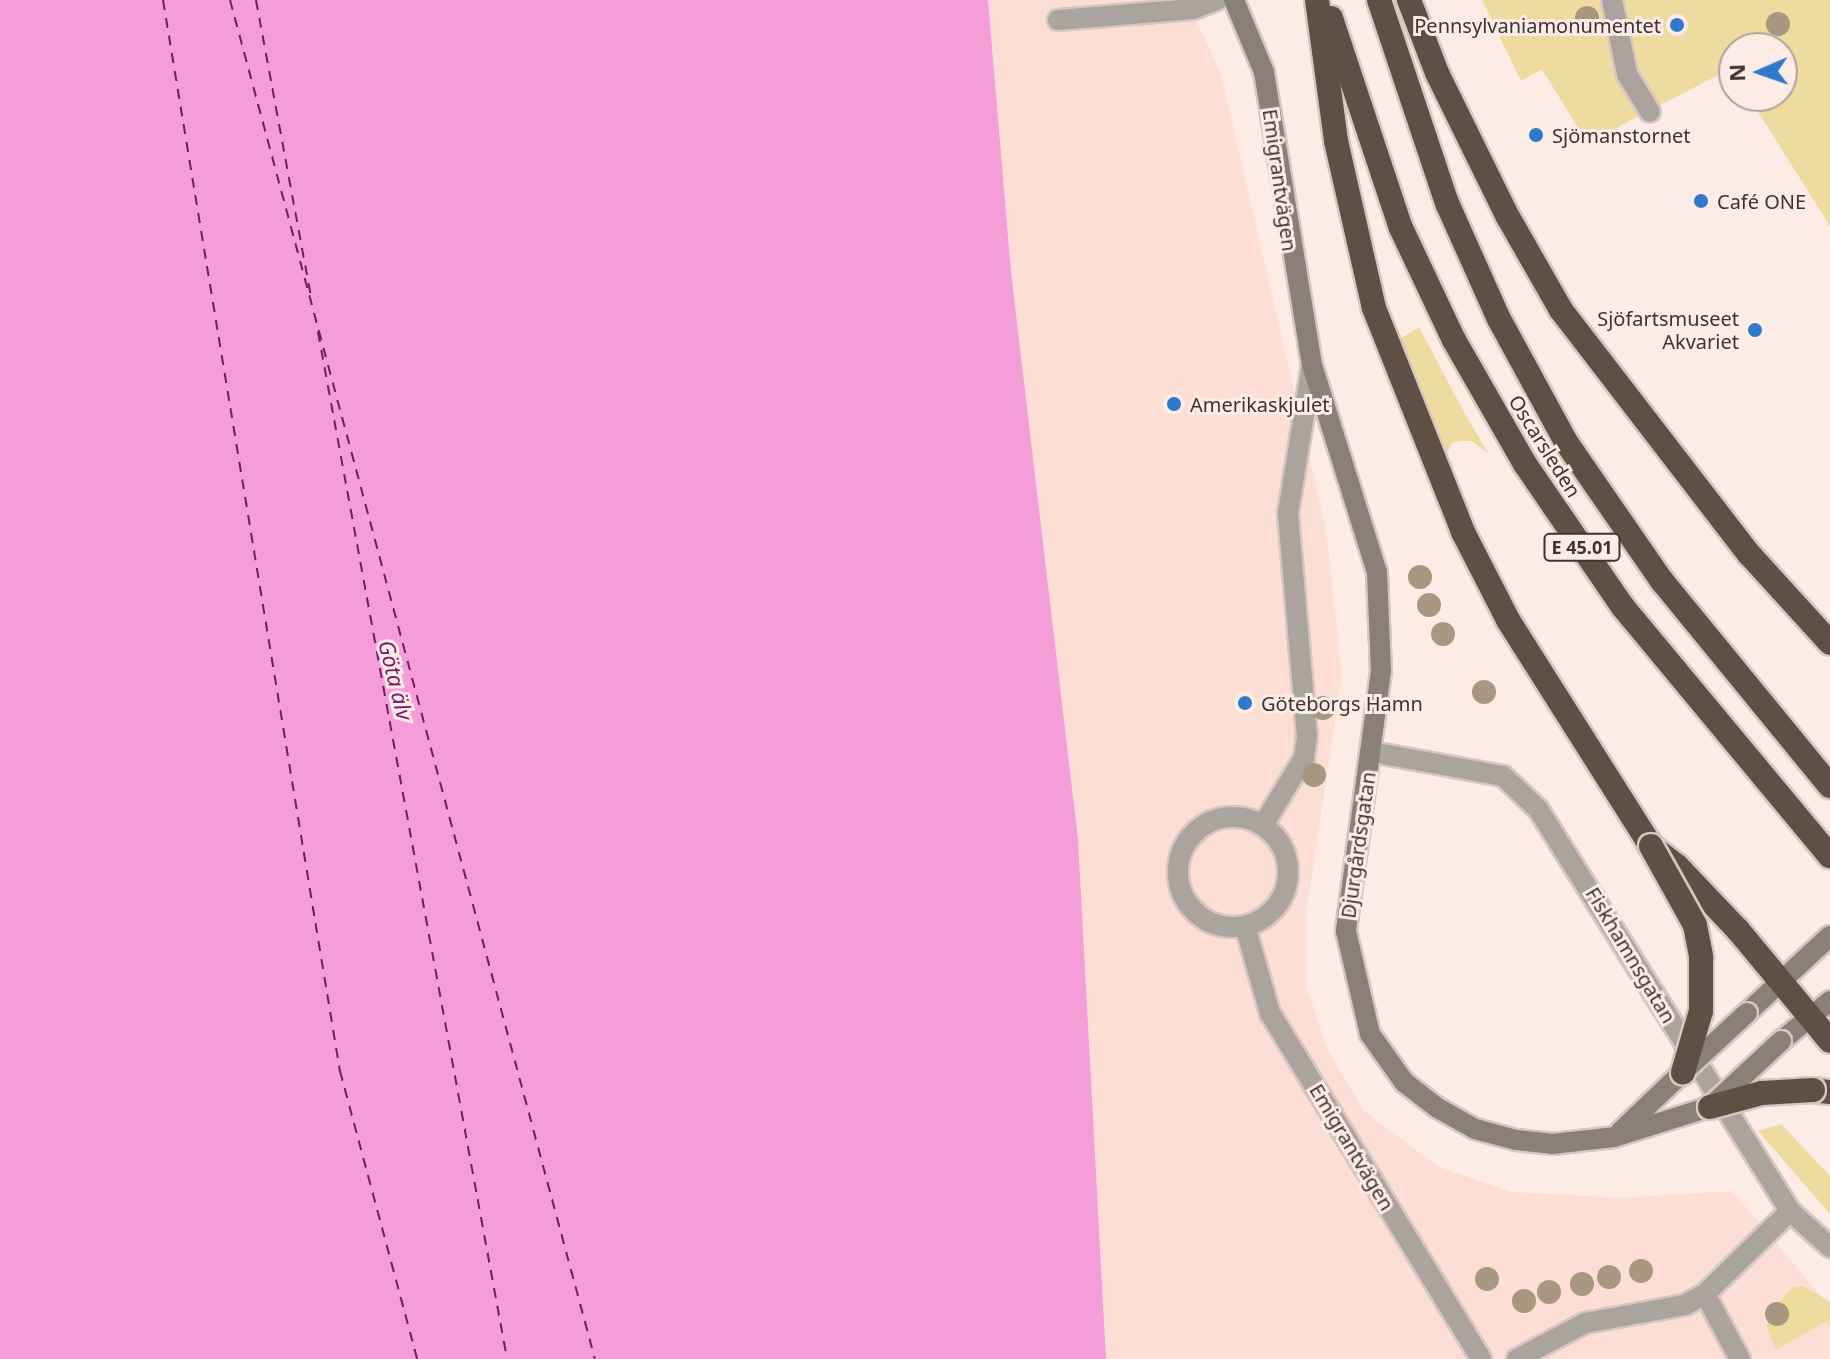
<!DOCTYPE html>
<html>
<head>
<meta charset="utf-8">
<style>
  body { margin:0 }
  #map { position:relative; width:1830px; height:1359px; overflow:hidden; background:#fdebe5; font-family:"Noto Sans",sans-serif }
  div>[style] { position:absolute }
  .built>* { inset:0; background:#fdded5 }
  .green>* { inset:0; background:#eddb9f }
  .water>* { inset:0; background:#f49dd9 }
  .ferry>* { height:2px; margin-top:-1px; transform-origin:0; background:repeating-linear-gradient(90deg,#7b1765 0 10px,transparent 0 18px) }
  .roads { filter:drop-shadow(2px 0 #d7c6c1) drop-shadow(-2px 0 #d7c6c1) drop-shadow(0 2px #d7c6c1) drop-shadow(0 -2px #d7c6c1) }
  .lane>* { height:20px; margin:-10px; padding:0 10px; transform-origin:10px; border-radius:10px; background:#aba49e }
  .lane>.ring { margin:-10px; padding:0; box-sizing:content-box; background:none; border:20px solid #aba49e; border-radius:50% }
  .street>* { height:20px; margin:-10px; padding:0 10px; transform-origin:10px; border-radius:10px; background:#aba49e }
  .secondary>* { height:20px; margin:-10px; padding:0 10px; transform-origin:10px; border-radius:10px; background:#8a8077 }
  .highway>* { height:24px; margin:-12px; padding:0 12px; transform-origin:12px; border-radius:12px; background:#5e5144 }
  .bridges { filter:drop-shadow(2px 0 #d7c6c1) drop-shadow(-2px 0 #d7c6c1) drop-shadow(0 2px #d7c6c1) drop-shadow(0 -2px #d7c6c1) }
  .secondary-bridge>* { height:20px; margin:-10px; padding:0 10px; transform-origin:10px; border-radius:10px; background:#8a8077 }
  .highway-bridge>* { height:24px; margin:-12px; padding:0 12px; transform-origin:12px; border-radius:12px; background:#5e5144 }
  .trees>* { width:24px; height:24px; margin:-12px; border-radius:50%; background:#a8987f }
  .dots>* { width:22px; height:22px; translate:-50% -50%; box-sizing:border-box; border:4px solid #fdebe5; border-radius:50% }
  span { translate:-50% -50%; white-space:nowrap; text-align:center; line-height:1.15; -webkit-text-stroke:6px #fdebe5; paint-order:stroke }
  .shield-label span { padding:2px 6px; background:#fdebe5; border:2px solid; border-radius:6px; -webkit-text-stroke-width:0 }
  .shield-label { font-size:18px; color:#3d3431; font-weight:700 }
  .poi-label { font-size:20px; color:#3d3431 }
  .right { translate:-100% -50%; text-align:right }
  .left { translate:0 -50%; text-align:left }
  .street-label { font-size:20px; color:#3d3431 }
  .water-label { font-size:22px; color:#7b1765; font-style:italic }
  .north { position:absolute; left:1718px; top:32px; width:80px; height:80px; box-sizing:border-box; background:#fdebe5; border:2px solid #b0a29d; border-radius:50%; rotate:268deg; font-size:22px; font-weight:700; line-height:32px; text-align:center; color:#3d3431 }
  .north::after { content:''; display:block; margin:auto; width:28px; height:36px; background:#307acb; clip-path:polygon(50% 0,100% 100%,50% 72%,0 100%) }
</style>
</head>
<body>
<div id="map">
  <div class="built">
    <div style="clip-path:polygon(988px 0,1187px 0,1221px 74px,1326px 529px,1342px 675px,1306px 915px,1306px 985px,1328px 1051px,1365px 1112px,1439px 1167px,1513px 1192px,1620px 1198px,1732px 1191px,1830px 1307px,1830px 1359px,1106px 1359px,1078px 839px,1011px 272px)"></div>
  </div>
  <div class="green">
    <div style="clip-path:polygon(1482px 0,1830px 0,1830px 226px,1748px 96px,1782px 96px,1782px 48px,1734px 48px,1734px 73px,1730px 69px,1587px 143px,1542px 69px,1521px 81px)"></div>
    <div style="clip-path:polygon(1419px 327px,1465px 414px,1488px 453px,1471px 441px,1460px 441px,1452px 443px,1445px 458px,1400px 339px)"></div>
    <div style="clip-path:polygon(1781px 1124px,1830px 1176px,1830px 1214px,1758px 1131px)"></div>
    <div style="clip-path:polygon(1803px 1286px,1830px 1302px,1830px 1326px,1827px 1321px,1776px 1350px,1767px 1327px,1770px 1314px,1792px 1288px)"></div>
  </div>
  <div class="water">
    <div style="clip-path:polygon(0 0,988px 0,1011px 272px,1078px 839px,1106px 1359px,0 1359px)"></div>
  </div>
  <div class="ferry">
    <div style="left:163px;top:0;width:1086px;rotate:80.62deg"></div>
    <div style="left:340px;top:1071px;width:298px;rotate:75deg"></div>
    <div style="left:230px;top:0;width:1407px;rotate:74.97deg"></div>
    <div style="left:256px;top:0;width:303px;rotate:79.5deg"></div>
    <div style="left:318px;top:332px;width:1044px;rotate:79.57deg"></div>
  </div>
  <div class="roads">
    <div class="lane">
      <div style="left:1612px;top:0;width:76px;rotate:78.5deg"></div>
      <div style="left:1627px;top:74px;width:44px;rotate:58.8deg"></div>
      <div style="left:1058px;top:20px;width:135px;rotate:-4.7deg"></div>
      <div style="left:1193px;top:9px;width:26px;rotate:-21deg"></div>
      <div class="ring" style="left:1178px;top:817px;width:90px;height:90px"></div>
      <div style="left:1263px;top:825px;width:79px;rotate:-58.5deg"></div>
      <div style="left:1304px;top:758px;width:22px;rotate:-82deg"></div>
      <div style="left:1307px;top:736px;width:224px;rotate:-94.9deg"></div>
      <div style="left:1288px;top:513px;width:150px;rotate:-80.8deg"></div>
      <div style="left:1245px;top:926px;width:91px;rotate:74deg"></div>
      <div style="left:1270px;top:1013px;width:405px;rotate:58.6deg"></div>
    </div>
    <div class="street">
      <div style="left:1372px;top:752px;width:133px;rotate:10.4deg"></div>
      <div style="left:1503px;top:776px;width:48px;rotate:43.3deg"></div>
      <div style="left:1538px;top:809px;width:474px;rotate:57.9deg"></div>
      <div style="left:1790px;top:1211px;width:54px;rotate:42deg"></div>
      <div style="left:1705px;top:1294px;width:74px;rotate:61.7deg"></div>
      <div style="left:1517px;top:1359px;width:77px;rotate:-27.9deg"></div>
      <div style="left:1585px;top:1323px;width:102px;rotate:-10.2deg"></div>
      <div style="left:1685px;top:1305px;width:23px;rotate:-29deg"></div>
      <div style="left:1705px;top:1294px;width:119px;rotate:-44.3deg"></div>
    </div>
    <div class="secondary">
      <div style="left:1234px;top:0;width:78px;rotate:67.4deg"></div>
      <div style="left:1264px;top:72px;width:297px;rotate:80.7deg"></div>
      <div style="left:1312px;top:365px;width:217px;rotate:72.6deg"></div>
      <div style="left:1377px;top:572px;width:99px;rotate:87.7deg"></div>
      <div style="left:1381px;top:671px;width:262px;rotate:97.7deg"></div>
      <div style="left:1346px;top:931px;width:106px;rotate:76.9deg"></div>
      <div style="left:1370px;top:1034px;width:59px;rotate:54.7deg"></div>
      <div style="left:1404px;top:1082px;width:41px;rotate:38deg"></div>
      <div style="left:1436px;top:1107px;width:45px;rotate:29.4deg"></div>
      <div style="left:1475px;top:1129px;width:42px;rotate:15deg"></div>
      <div style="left:1516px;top:1140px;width:36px;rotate:6deg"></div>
      <div style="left:1552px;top:1144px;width:62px;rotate:-6.4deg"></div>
      <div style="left:1614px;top:1137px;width:101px;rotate:-17.4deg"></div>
      <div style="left:1747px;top:1013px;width:113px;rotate:-42.9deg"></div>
      <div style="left:1781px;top:1041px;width:63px;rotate:-39.2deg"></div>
      <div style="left:1620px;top:1132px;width:87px;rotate:-43.6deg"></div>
    </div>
    <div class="highway">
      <div style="left:1317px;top:0;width:142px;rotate:82.3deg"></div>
      <div style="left:1336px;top:141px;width:171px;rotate:77.2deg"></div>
      <div style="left:1374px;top:308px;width:241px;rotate:68.3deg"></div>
      <div style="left:1463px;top:532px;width:99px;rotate:62.9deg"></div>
      <div style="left:1508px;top:620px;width:267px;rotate:57.7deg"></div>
      <div style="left:1651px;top:846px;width:33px;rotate:38deg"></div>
      <div style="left:1677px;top:866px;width:88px;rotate:46.4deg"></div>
      <div style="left:1738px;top:930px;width:144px;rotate:50.3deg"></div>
      <div style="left:1379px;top:0;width:214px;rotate:71.5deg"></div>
      <div style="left:1447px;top:203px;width:127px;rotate:65.9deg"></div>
      <div style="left:1499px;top:319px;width:140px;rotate:61.4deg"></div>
      <div style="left:1566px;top:442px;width:169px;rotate:55.4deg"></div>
      <div style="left:1662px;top:581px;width:265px;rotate:50.7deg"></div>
      <div style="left:1409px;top:0;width:78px;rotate:69deg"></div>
      <div style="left:1437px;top:73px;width:161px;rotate:63.8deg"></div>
      <div style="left:1508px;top:217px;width:107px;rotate:60.3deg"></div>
      <div style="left:1561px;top:310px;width:309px;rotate:52.4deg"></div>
      <div style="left:1750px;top:555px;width:119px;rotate:47.7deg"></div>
      <div style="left:1331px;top:18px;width:221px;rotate:71.6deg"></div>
      <div style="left:1401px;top:228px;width:124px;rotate:64.7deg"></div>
      <div style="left:1454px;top:340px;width:143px;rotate:60.2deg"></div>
      <div style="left:1525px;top:464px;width:173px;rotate:55.6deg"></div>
      <div style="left:1623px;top:607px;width:324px;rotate:50.3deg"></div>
      <div style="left:1813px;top:1090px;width:17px;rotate:7deg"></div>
    </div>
  </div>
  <div class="bridges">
    <div class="secondary-bridge">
      <div style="left:1683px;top:1072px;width:87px;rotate:-42.7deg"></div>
      <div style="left:1710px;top:1107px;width:97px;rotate:-42.9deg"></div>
    </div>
    <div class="highway-bridge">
      <div style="left:1651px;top:846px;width:90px;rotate:60.9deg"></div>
      <div style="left:1695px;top:925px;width:33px;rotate:79deg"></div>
      <div style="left:1701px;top:957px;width:54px;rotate:90deg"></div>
      <div style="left:1701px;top:1011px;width:64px;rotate:106.4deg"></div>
      <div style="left:1710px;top:1107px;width:54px;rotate:-15.1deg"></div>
      <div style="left:1762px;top:1093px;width:51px;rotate:-3.4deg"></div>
    </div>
  </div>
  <div class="trees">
    <div style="left:1587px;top:18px"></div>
    <div style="left:1778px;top:24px"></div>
    <div style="left:1420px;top:577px"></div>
    <div style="left:1429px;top:605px"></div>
    <div style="left:1443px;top:634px"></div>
    <div style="left:1484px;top:692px"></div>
    <div style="left:1323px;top:708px"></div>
    <div style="left:1314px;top:775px"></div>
    <div style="left:1641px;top:1271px"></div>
    <div style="left:1609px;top:1277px"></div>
    <div style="left:1487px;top:1279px"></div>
    <div style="left:1582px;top:1284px"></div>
    <div style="left:1549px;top:1292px"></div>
    <div style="left:1524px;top:1301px"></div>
    <div style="left:1777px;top:1314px"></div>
  </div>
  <div class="dots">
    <div style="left:1677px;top:25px;background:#307acb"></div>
    <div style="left:1536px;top:135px;background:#307acb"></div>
    <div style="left:1701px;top:201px;background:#307acb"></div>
    <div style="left:1755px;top:330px;background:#307acb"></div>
    <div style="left:1174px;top:404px;background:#307acb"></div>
    <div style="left:1245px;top:703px;background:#307acb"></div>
  </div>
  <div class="shield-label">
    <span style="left:1582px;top:547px">E 45.01</span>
  </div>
  <div class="poi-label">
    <span class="right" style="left:1661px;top:25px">Pennsylvaniamonumentet</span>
    <span class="left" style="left:1552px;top:135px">Sjömanstornet</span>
    <span class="left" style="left:1717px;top:201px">Café ONE</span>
    <span class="right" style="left:1739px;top:330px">Sjöfartsmuseet<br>Akvariet</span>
    <span class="left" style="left:1190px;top:404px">Amerikaskjulet</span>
    <span class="left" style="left:1261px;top:703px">Göteborgs Hamn</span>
  </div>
  <div class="street-label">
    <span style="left:1280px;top:180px;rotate:82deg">Emigrantvägen</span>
    <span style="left:1545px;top:446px;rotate:58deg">Oscarsleden</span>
    <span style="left:1358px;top:845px;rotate:-82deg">Djurgårdsgatan</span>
    <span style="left:1631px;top:955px;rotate:59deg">Fiskhamnsgatan</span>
    <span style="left:1352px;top:1147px;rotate:59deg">Emigrantvägen</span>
  </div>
  <div class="water-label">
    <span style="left:396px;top:680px;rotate:76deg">Göta älv</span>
  </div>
  <div class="north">N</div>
</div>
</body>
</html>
